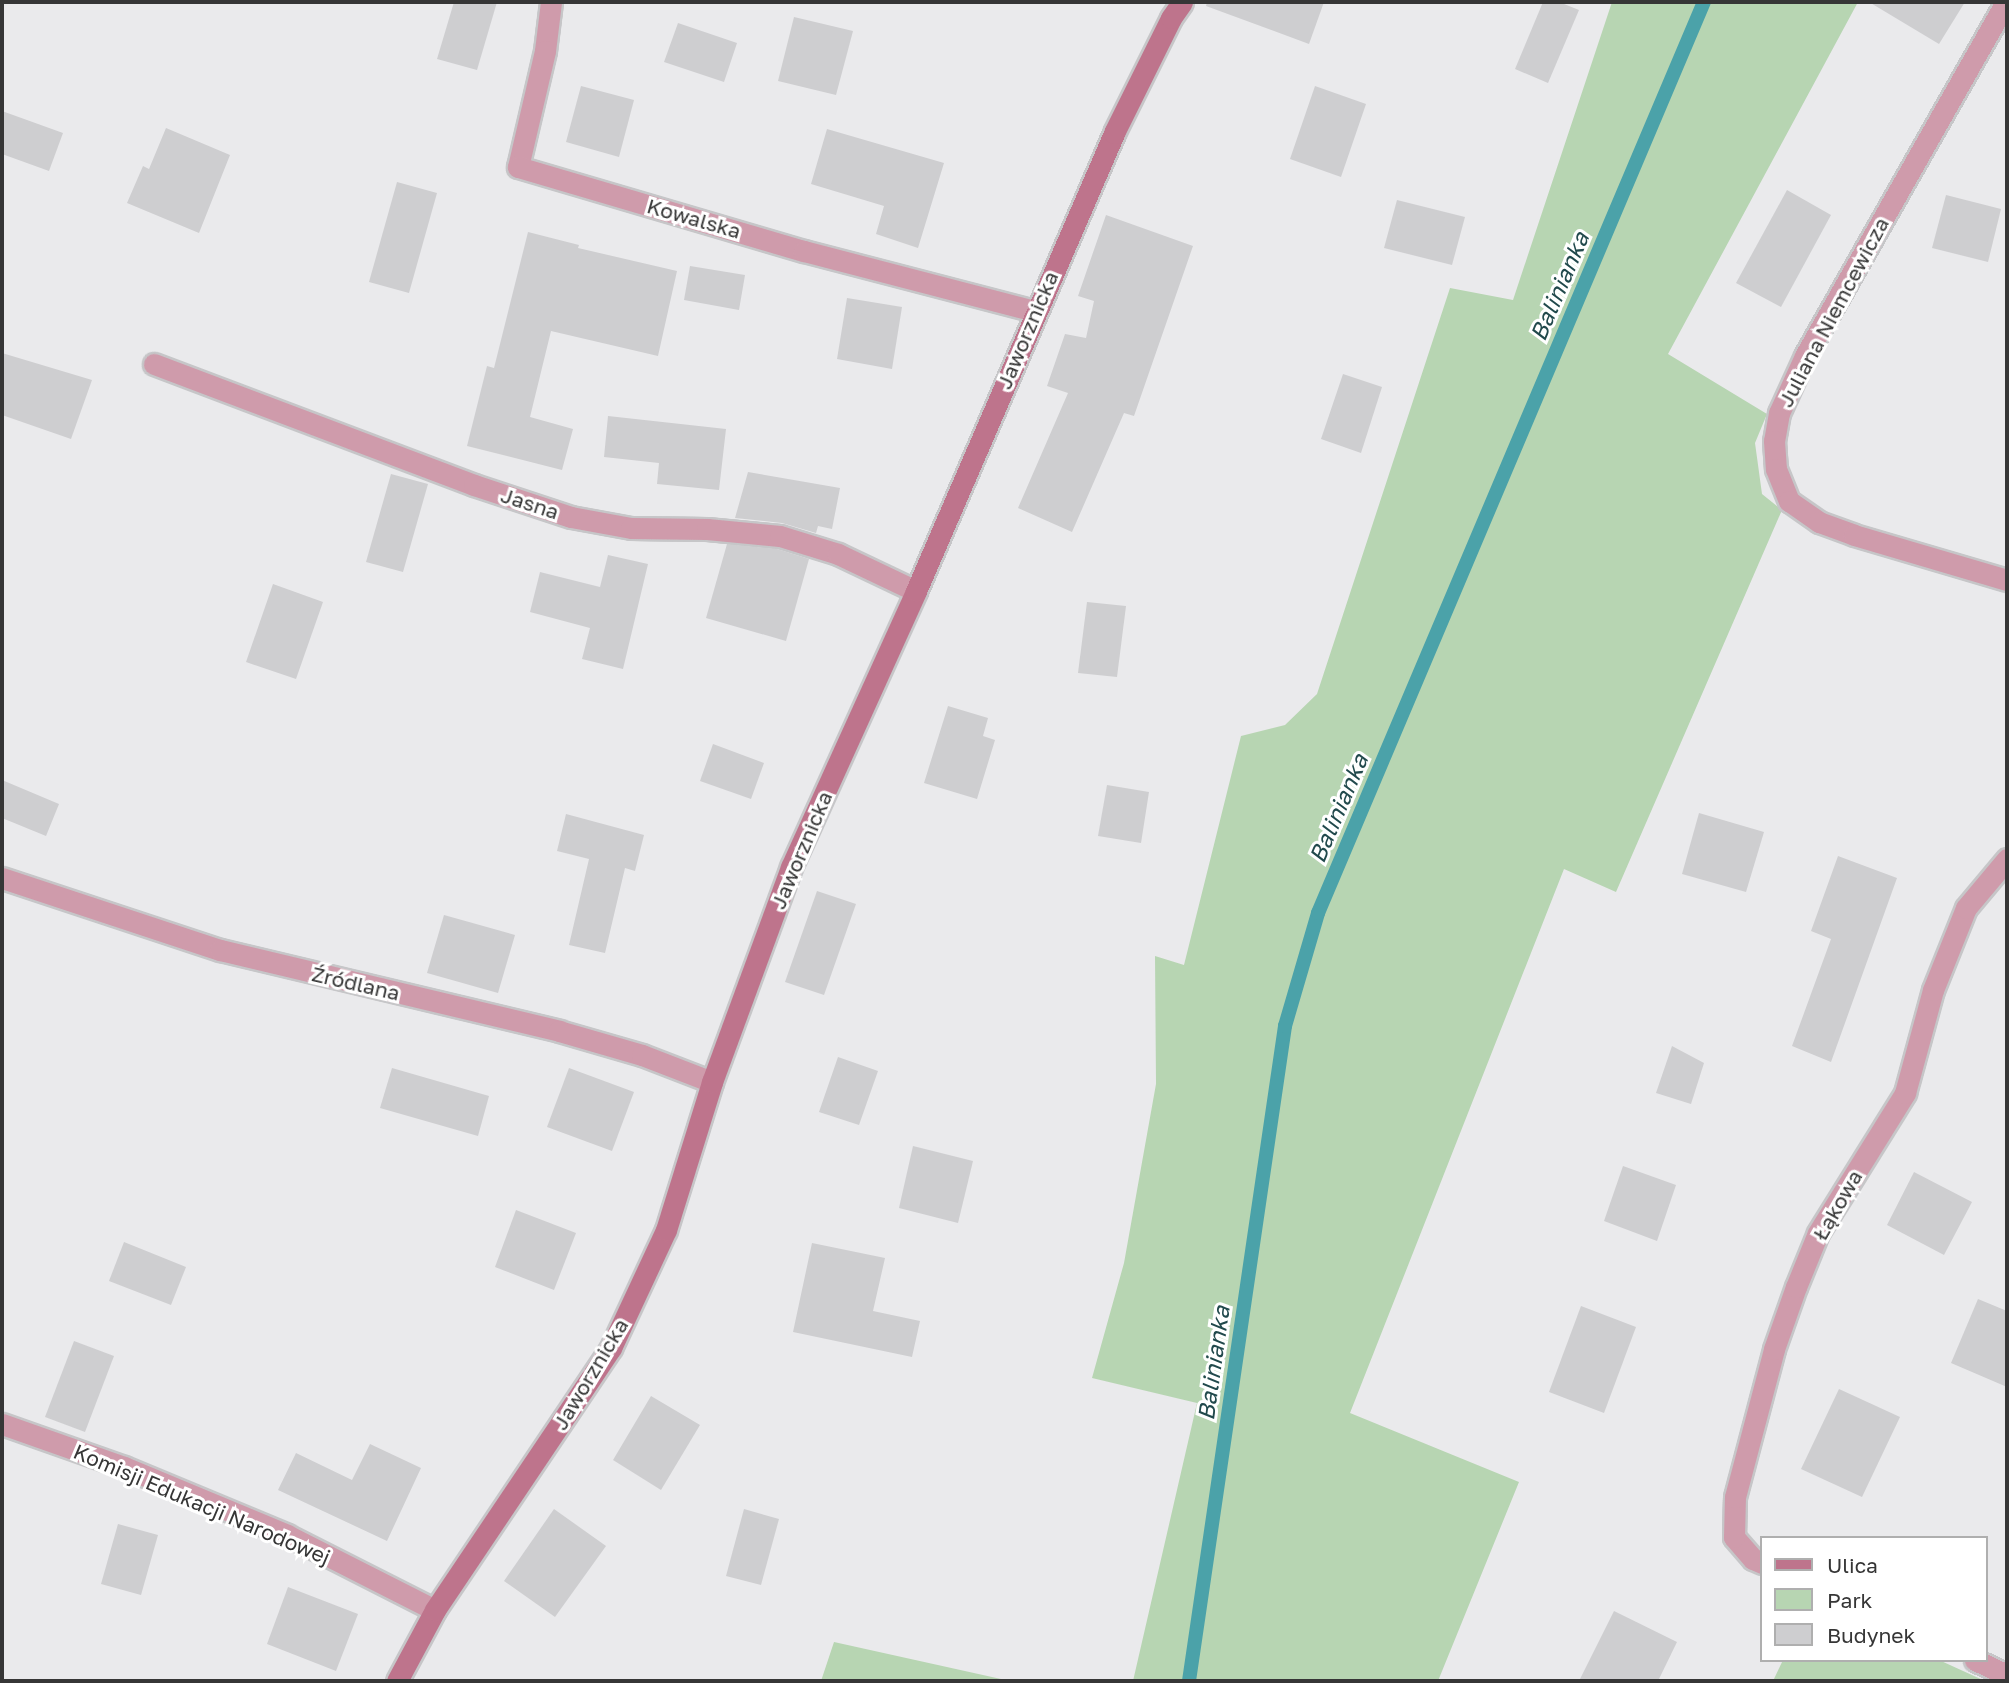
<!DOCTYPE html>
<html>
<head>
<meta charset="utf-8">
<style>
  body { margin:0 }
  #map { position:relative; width:2009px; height:1683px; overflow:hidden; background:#eaeaec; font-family:"Golos Text",sans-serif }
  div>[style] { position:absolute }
  .green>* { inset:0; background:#b7d5b2 }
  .stream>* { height:14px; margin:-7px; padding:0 7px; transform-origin:7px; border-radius:7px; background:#4ba2a9 }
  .building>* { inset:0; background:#ceced0 }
  .roads { filter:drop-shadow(2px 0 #c6c6c8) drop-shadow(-2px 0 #c6c6c8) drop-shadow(0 2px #c6c6c8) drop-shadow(0 -2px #c6c6c8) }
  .street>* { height:21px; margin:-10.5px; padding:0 10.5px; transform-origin:10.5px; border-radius:10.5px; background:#cf9bab }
  .secondary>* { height:21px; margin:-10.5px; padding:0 10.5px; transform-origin:10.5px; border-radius:10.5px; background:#be748c }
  span { translate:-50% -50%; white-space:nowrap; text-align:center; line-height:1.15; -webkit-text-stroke:6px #fff; paint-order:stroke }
  .street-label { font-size:21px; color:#363636 }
  .water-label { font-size:23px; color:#21494c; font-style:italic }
  .frame { position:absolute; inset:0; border:4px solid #363636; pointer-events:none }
  .legend { position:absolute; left:1760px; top:1536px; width:228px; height:126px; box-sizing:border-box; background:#fff; border:2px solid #afafaf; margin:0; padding:9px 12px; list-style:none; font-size:21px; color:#363636 }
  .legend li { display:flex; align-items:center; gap:14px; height:35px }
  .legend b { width:35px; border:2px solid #afafaf }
</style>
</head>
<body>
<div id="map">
  <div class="green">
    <div style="clip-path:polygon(1612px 2px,1858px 2px,1668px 354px,1767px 414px,1755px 443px,1762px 494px,1782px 510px,1616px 892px,1564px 869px,1350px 1413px,1519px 1482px,1438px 1681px,1133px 1681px,1197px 1403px,1092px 1378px,1124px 1263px,1156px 1084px,1155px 956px,1184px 965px,1241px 736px,1285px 725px,1317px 694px,1450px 288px,1513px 300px)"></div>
    <div style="clip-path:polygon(834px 1642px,1010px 1681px,821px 1681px)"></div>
    <div style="clip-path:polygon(1783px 1660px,1939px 1660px,1985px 1681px,1773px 1681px)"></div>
  </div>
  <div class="stream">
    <div style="left:1189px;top:1681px;width:662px;rotate:-81.66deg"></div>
    <div style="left:1285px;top:1026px;width:118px;rotate:-73.7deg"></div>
    <div style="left:1318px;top:913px;width:989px;rotate:-67.04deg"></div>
  </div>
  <div class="building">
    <div style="clip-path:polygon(454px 2px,497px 2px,477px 70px,437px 59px)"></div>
    <div style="clip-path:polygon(1207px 2px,1324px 2px,1309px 44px,1206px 6px)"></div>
    <div style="clip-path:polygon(1543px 2px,1559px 2px,1579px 10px,1548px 83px,1515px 69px)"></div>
    <div style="clip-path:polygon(1869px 2px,1965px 2px,1939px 44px)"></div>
    <div style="clip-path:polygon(794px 17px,853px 31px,836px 95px,778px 81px)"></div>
    <div style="clip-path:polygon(678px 23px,737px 43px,724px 82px,664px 62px)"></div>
    <div style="clip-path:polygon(581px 86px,634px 100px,619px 157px,566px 142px)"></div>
    <div style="clip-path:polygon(1315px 86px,1366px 104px,1341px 177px,1290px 159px)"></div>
    <div style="clip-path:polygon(2px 111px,63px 133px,49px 171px,2px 154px)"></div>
    <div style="clip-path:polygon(166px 128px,230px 155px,199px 233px,127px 203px,143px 166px,149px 169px)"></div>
    <div style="clip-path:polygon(827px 129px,944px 163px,918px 248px,876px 234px,884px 206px,811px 184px)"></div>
    <div style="clip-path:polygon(397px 182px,437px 193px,409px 293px,369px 282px)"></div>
    <div style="clip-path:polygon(1787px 190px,1831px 215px,1781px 307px,1736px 283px)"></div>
    <div style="clip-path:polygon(1946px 195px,2001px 209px,1988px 262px,1932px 248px)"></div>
    <div style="clip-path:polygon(1397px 200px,1465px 217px,1452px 265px,1384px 248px)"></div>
    <div style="clip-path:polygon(1106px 215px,1193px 246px,1134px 416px,1124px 413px,1072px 532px,1018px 508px,1068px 393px,1047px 386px,1065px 334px,1086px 338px,1094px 301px,1078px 296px)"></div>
    <div style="clip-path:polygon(528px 232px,579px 245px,578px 248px,677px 271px,658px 356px,551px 331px,530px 417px,573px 429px,562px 470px,467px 446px,487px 366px,494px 368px)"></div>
    <div style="clip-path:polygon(690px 266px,745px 275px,739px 310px,684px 300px)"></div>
    <div style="clip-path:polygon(847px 298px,902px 307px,892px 369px,837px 359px)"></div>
    <div style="clip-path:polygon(2px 353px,92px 380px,71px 439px,2px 415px)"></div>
    <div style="clip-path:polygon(1343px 374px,1382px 387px,1361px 453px,1321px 439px)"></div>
    <div style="clip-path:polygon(608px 416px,726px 429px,719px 490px,657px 484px,659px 463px,604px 457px)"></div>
    <div style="clip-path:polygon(748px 472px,840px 488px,832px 529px,818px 526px,816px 533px,782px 523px,735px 518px)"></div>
    <div style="clip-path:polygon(391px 474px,428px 484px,403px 572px,366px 562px)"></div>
    <div style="clip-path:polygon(727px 544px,777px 549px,809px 559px,786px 641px,706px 618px)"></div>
    <div style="clip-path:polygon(608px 555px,648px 564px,623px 669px,582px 659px,590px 628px,530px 612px,540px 572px,600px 587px)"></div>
    <div style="clip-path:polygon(273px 584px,323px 602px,296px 679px,246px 662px)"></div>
    <div style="clip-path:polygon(1087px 602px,1126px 606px,1117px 677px,1078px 673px)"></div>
    <div style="clip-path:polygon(948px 706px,988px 718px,983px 736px,995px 740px,977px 799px,924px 783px)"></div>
    <div style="clip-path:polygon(713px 744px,764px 763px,751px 799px,700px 781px)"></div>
    <div style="clip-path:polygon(2px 780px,59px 804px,46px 836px,2px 818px)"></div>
    <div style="clip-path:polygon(1107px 785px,1149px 792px,1141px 843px,1098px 836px)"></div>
    <div style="clip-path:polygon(1699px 813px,1764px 832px,1746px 892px,1682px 874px)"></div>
    <div style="clip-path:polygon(566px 814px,644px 835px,635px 871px,625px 868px,605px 953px,569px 945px,589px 859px,557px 851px)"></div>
    <div style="clip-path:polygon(1838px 856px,1897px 878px,1831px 1062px,1792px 1046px,1831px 939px,1811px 931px)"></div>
    <div style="clip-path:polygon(817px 891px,856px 904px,824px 995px,785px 982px)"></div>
    <div style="clip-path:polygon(444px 915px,515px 935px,498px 993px,427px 973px)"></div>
    <div style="clip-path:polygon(1672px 1046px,1704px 1063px,1691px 1104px,1656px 1093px)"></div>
    <div style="clip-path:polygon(838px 1057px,878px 1071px,859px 1125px,819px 1112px)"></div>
    <div style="clip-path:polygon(392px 1068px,489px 1096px,478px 1136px,380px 1108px)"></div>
    <div style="clip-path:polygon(569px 1068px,634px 1092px,612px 1151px,547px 1127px)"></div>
    <div style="clip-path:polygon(913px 1146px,973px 1161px,958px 1223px,899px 1208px)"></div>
    <div style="clip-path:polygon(1623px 1166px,1676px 1185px,1657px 1241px,1604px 1221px)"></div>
    <div style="clip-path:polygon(1914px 1172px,1972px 1202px,1944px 1255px,1887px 1225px)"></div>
    <div style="clip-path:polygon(516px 1210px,576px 1233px,554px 1290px,495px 1267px)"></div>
    <div style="clip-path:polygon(124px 1242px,186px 1267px,171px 1305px,109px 1281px)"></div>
    <div style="clip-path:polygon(812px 1243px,885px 1258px,873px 1311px,920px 1321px,912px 1357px,793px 1332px)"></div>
    <div style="clip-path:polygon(1978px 1299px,2007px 1311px,2007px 1387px,1951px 1363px)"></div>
    <div style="clip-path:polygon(1581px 1306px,1636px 1327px,1604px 1413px,1549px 1392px)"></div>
    <div style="clip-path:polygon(74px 1341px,114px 1356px,85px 1432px,45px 1417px)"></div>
    <div style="clip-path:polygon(1839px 1389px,1900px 1417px,1862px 1497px,1801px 1469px)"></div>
    <div style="clip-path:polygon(651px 1396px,700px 1425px,661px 1490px,613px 1460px)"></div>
    <div style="clip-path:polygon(370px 1444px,421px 1468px,387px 1541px,278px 1490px,296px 1453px,352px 1480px)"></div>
    <div style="clip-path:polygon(554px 1509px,606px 1546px,555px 1617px,504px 1581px)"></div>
    <div style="clip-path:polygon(744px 1509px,779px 1519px,761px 1585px,726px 1576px)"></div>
    <div style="clip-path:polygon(118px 1524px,158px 1535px,141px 1595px,101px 1584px)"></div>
    <div style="clip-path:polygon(288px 1587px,358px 1614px,336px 1671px,267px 1644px)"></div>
    <div style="clip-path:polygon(1614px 1611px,1677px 1642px,1658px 1681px,1579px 1681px)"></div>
  </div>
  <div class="roads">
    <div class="street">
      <div style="left:551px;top:2px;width:49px;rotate:97deg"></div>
      <div style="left:545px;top:51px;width:119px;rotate:103.1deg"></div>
      <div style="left:518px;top:167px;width:298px;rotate:16.4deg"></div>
      <div style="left:804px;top:251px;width:239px;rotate:14.6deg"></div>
      <div style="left:2006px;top:2px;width:407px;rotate:119.6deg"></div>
      <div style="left:1805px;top:356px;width:63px;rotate:114.5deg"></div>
      <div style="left:1779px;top:413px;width:28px;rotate:100deg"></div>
      <div style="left:1774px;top:441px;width:28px;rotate:86deg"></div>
      <div style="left:1776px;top:469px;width:35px;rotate:68deg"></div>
      <div style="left:1789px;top:501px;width:37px;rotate:35deg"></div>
      <div style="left:1819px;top:522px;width:37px;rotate:20deg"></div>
      <div style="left:1854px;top:535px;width:159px;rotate:16.4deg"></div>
      <div style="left:154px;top:364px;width:342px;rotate:20.7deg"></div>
      <div style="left:474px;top:485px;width:102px;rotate:18.3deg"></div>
      <div style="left:571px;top:517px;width:61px;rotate:10.4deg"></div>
      <div style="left:631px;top:528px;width:76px;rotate:0.8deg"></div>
      <div style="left:707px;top:529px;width:73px;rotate:5.5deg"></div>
      <div style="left:780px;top:536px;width:61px;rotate:17.2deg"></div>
      <div style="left:838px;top:554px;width:86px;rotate:25.4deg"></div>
      <div style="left:2px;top:878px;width:230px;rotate:18.3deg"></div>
      <div style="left:220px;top:950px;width:349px;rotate:13.4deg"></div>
      <div style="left:559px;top:1031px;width:86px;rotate:16.1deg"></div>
      <div style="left:642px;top:1055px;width:75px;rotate:21.1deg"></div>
      <div style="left:2px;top:1424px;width:129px;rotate:19.4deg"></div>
      <div style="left:124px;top:1467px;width:177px;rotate:22.6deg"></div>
      <div style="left:287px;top:1535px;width:166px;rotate:26.9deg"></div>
      <div style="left:1762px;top:1563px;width:10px;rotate:-156deg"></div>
      <div style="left:1753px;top:1559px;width:29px;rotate:-131deg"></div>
      <div style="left:1734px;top:1537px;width:40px;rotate:-88.6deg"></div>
      <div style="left:1735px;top:1497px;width:153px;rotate:-75.2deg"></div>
      <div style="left:1774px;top:1349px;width:66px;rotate:-70.5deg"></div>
      <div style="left:1796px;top:1287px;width:58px;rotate:-67.8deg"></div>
      <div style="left:1818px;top:1233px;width:165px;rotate:-58.1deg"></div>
      <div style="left:1905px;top:1093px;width:107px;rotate:-74.8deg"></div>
      <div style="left:1933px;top:990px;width:88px;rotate:-68.1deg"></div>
      <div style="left:1966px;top:908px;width:64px;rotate:-50.1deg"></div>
      <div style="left:1975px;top:1660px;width:35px;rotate:25deg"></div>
    </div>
    <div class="secondary">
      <div style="left:397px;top:1681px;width:81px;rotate:-61.8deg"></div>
      <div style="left:435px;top:1610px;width:316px;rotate:-56.1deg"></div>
      <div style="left:611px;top:1348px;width:130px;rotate:-65deg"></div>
      <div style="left:666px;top:1230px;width:155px;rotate:-72.7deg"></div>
      <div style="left:712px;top:1082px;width:229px;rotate:-69.8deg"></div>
      <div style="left:791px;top:867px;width:303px;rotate:-65.6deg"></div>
      <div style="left:916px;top:591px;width:499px;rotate:-66.6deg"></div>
      <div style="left:1114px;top:133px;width:128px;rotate:-63.6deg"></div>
      <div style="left:1171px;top:18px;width:19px;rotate:-55deg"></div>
    </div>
  </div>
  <div class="street-label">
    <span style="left:694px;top:218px;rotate:16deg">Kowalska</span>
    <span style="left:1833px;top:312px;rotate:-62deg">Juliana Niemcewicza</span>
    <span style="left:1027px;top:330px;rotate:-67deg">Jaworznicka</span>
    <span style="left:530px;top:503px;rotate:18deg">Jasna</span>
    <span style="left:801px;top:850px;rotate:-67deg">Jaworznicka</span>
    <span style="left:356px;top:983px;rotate:13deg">Źródlana</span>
    <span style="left:1837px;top:1205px;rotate:-60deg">Łąkowa</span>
    <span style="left:590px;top:1374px;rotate:-59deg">Jaworznicka</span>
    <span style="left:202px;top:1504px;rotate:23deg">Komisji Edukacji Narodowej</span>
  </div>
  <div class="water-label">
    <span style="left:1559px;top:286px;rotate:-67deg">Balinianka</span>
    <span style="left:1338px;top:808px;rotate:-67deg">Balinianka</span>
    <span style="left:1213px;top:1363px;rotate:-82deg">Balinianka</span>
  </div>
  <div class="frame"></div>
  <ul class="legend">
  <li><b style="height:9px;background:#be748c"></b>Ulica</li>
  <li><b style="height:19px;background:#b7d5b2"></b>Park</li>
  <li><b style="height:19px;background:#ceced0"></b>Budynek</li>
  </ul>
</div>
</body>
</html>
